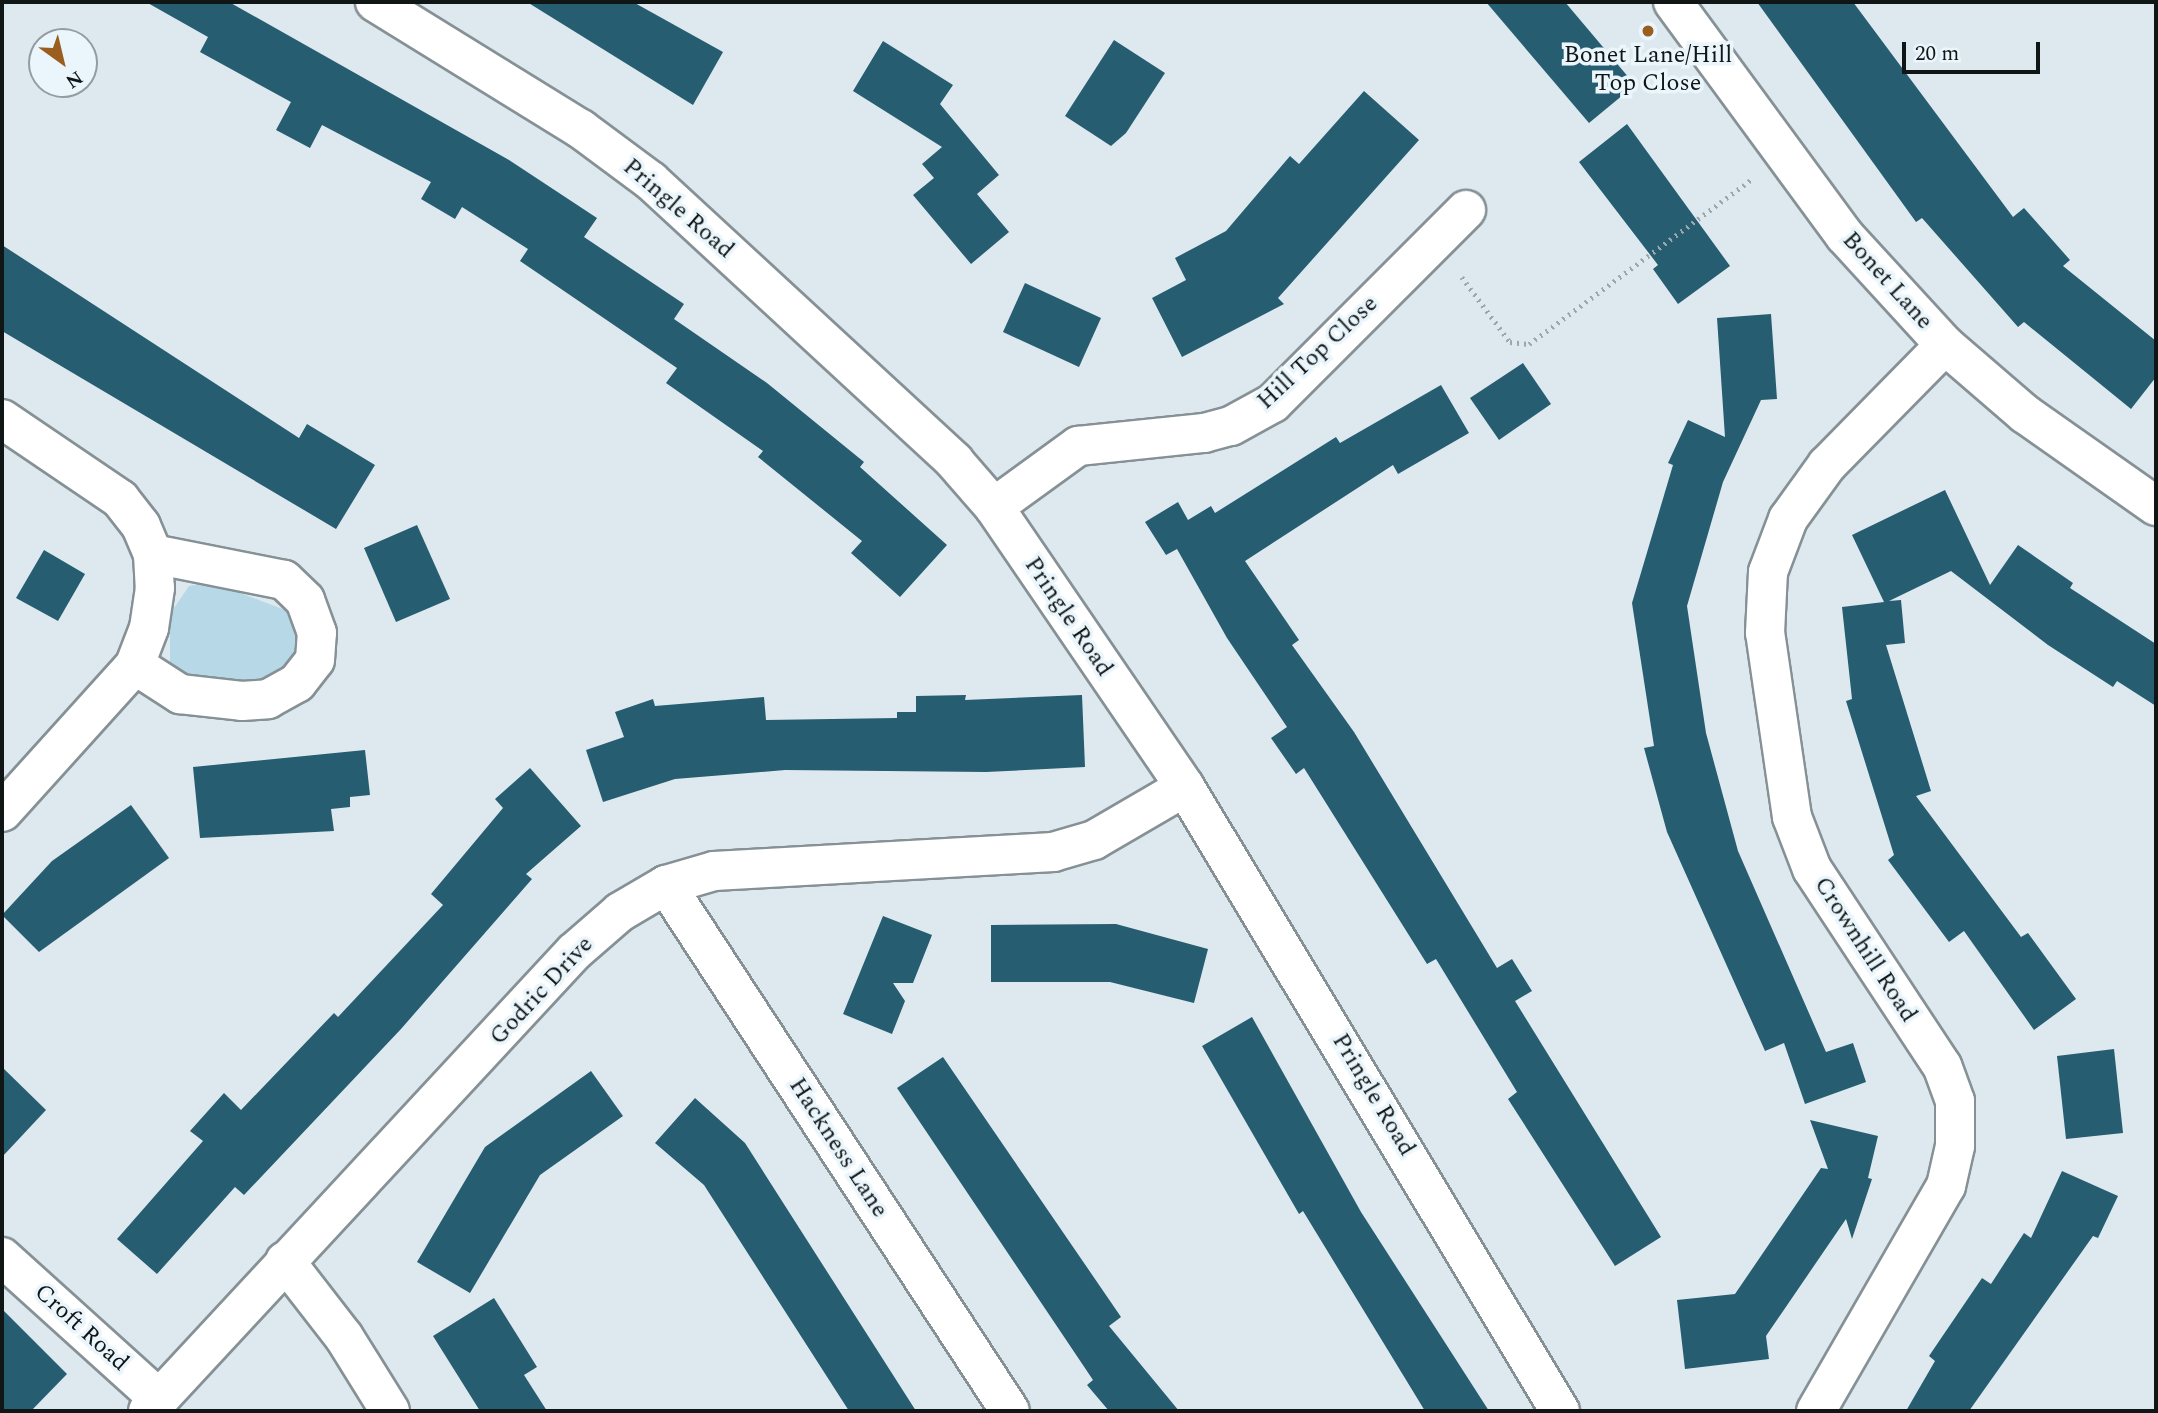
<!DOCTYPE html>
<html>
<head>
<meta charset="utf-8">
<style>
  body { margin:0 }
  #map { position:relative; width:2158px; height:1413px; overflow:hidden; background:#dde9ee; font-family:Spectral,serif }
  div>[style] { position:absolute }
  .green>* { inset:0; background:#b7d8e6 }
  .building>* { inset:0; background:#265d71 }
  .path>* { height:4.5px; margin-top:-2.25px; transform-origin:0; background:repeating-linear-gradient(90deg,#9da7ab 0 2px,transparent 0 7px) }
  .roads { filter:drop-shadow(2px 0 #869196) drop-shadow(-2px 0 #869196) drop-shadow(0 2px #869196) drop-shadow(0 -2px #869196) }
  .street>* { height:38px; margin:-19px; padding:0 19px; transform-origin:19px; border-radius:19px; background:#fff }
  .secondary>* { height:38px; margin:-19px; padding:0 19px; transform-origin:19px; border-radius:19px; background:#fff }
  .dots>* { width:19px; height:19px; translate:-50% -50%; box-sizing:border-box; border:4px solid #eaf6fc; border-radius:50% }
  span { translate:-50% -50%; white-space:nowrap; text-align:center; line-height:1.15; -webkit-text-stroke:7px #eaf6fc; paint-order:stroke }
  .poi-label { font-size:24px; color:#101516 }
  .street-label { font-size:24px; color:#101516 }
  .frame { position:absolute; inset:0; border:4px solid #101516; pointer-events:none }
  .north { position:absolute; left:28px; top:28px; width:70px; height:70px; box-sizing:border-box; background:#eaf6fc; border:2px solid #939ca0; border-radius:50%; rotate:146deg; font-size:19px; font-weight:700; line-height:28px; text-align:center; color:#101516 }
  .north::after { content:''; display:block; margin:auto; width:24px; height:32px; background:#9a5e20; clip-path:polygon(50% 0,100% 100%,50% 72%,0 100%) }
  .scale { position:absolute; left:1902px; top:42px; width:138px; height:32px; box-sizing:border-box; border:4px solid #101516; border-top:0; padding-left:9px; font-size:21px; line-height:24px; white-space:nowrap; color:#101516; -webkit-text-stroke:5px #eaf6fc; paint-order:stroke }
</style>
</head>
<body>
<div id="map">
  <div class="green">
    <div style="clip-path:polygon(211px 582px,293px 613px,302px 631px,289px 666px,270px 678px,194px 683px,179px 677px,170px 664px,170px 614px,189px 586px)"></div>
  </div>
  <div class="building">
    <div style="clip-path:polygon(146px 2px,229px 2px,509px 160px,597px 218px,584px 237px,684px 304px,674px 319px,767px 383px,864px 462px,860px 467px,947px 545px,900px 597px,851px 553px,862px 541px,758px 457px,763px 451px,666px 383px,677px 368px,520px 261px,528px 249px,462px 207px,455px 219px,421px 199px,431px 182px,322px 125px,310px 148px,276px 130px,291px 102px,200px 52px,208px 37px)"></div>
    <div style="clip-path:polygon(527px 2px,633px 2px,723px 52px,693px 105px)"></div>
    <div style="clip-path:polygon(1486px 2px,1565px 2px,1635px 85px,1589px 123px)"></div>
    <div style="clip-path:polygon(1757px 2px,1853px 2px,2013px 217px,2024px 208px,2070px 260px,2063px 266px,2156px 341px,2156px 377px,2131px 409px,2024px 322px,2018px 327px,1922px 218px,1916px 222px)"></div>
    <div style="clip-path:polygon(1114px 40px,1165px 73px,1126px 133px,1111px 146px,1065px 116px)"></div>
    <div style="clip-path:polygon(883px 41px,953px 85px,940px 104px,999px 175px,977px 194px,1009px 232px,971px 264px,913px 195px,934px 178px,922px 164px,942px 147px,853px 91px)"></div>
    <div style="clip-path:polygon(1364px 91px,1419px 140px,1278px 298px,1284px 304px,1182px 357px,1152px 298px,1186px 280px,1175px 258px,1226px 231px,1290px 156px,1299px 164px)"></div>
    <div style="clip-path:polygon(1627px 124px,1730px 266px,1678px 304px,1653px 269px,1658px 265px,1579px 162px)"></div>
    <div style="clip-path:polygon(2px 245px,299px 438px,307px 424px,375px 465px,336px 529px,2px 331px)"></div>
    <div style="clip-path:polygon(1025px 283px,1101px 318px,1079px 367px,1003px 332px)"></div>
    <div style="clip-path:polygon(1771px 314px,1777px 399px,1761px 400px,1723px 482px,1687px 606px,1706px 733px,1738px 851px,1826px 1052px,1853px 1043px,1866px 1082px,1805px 1104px,1784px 1043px,1765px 1051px,1667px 832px,1644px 748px,1654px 746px,1632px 603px,1673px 465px,1668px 463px,1688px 420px,1725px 437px,1717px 318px)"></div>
    <div style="clip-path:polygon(1523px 363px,1551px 404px,1499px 440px,1470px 398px)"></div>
    <div style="clip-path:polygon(1441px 385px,1469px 433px,1398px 474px,1393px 465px,1245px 561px,1299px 640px,1292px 645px,1354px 732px,1497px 968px,1512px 959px,1532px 991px,1515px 1001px,1661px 1237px,1615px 1266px,1508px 1099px,1517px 1092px,1436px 959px,1427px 964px,1304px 768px,1296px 774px,1271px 738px,1287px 727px,1227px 638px,1177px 549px,1166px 555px,1145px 522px,1178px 502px,1188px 520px,1211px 506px,1215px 513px,1336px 437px,1340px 443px)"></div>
    <div style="clip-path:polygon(1945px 490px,1990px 585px,2018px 545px,2073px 583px,2070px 588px,2156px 644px,2156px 706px,2117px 681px,2113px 687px,2048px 645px,1951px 571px,1889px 601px,1901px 600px,1905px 643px,1886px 645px,1931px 791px,1916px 796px,2021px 937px,2028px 933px,2076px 999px,2034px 1030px,1964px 931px,1949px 942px,1888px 860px,1894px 855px,1846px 701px,1852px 699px,1842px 607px,1884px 602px,1852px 535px)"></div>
    <div style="clip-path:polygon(417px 525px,450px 599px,396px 622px,364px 548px)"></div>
    <div style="clip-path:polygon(44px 550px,85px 574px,58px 621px,16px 598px)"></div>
    <div style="clip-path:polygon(966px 695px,965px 700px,1082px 695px,1085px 767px,986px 772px,785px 770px,675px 779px,603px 802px,586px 750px,624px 737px,615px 712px,653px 699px,655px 706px,764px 697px,766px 720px,897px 718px,897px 712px,916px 712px,916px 696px)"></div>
    <div style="clip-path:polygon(365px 750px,370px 795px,350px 797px,350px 807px,331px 809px,334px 831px,200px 838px,193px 767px)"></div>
    <div style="clip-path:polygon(530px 768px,581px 826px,526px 874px,532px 879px,401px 1029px,244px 1195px,235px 1187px,157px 1274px,117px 1239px,203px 1141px,190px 1131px,224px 1093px,241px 1110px,334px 1013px,338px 1017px,443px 905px,431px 894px,503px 808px,495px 799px)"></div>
    <div style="clip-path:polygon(131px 805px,169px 858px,39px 952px,2px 915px,52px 861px)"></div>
    <div style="clip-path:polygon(883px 916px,932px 935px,913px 983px,893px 983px,905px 1001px,892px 1034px,843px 1014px)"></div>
    <div style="clip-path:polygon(1116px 924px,1208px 949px,1194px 1003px,1110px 982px,991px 982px,991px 925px)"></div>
    <div style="clip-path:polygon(1252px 1017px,1361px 1212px,1489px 1411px,1425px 1411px,1303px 1211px,1299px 1214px,1202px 1046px)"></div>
    <div style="clip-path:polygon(2114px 1049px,2123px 1133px,2066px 1139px,2057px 1056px)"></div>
    <div style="clip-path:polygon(943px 1057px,1121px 1317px,1109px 1326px,1179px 1411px,1109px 1411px,1087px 1385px,1093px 1380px,897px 1088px)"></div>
    <div style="clip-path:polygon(2px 1067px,46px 1110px,2px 1157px)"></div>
    <div style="clip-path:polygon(591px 1071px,623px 1116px,540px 1175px,470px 1293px,417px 1262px,485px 1147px)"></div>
    <div style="clip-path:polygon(695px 1098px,745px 1143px,916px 1411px,849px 1411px,704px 1185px,655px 1143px)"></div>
    <div style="clip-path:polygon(1810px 1120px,1878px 1136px,1868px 1178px,1872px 1179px,1852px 1239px,1846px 1219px,1766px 1336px,1769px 1359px,1685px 1369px,1677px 1300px,1735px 1294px,1821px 1168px,1828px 1169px)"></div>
    <div style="clip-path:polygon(2062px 1171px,2118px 1196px,2098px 1238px,2093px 1236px,1969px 1411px,1906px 1411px,1935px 1361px,1929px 1356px,1982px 1278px,1991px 1284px,2024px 1233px,2031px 1238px)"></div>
    <div style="clip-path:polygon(494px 1298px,537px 1367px,524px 1375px,547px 1411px,480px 1411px,433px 1336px)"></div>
    <div style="clip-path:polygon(2px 1309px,67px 1374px,31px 1411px,2px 1411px)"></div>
  </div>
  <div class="path">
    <div style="left:1462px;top:277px;width:81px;rotate:53.6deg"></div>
    <div style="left:1510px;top:342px;width:19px;rotate:6deg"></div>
    <div style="left:1529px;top:344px;width:276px;rotate:-36.5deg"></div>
  </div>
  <div class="roads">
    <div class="street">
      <div style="left:375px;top:2px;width:242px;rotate:31.7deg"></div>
      <div style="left:581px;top:129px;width:87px;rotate:36.6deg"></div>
      <div style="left:651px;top:181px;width:413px;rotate:42.7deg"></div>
      <div style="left:954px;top:461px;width:61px;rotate:49deg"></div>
      <div style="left:994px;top:507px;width:339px;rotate:55.7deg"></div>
      <div style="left:1185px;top:787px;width:728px;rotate:59deg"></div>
      <div style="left:2px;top:419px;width:143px;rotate:34.1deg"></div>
      <div style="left:120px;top:499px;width:34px;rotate:52deg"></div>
      <div style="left:141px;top:526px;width:30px;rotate:67deg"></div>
      <div style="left:153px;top:554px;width:34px;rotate:87deg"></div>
      <div style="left:155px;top:588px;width:40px;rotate:98.5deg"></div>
      <div style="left:149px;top:628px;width:40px;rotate:111deg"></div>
      <div style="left:135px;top:665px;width:198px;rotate:132.1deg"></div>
      <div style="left:994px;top:507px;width:104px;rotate:-36deg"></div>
      <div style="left:1078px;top:446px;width:127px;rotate:-5.9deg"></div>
      <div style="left:1204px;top:433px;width:28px;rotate:-15deg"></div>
      <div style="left:1231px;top:426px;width:48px;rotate:-28.7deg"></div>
      <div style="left:1273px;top:403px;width:273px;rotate:-45deg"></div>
      <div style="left:135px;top:665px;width:54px;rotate:32.8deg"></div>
      <div style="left:180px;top:694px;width:62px;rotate:6.4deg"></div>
      <div style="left:242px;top:701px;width:26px;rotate:-4deg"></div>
      <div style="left:268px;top:699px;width:33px;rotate:-29deg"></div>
      <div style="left:297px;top:683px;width:29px;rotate:-52deg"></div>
      <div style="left:315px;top:660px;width:27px;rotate:-86deg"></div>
      <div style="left:317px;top:633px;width:35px;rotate:-110deg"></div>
      <div style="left:305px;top:600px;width:29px;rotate:-136deg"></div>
      <div style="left:284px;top:580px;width:134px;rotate:-168.8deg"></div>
      <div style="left:666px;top:885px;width:628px;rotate:56.82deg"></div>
      <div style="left:2px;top:1257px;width:212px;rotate:42.1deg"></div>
      <div style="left:285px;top:1261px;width:96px;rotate:52.2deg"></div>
      <div style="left:344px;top:1337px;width:87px;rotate:58.1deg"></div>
      <div style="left:148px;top:1411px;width:626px;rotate:-47.14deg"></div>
      <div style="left:574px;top:952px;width:61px;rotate:-41deg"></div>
      <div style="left:620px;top:912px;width:53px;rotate:-30.4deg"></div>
      <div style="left:666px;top:885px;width:50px;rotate:-16.3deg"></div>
      <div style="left:714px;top:871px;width:340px;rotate:-3.2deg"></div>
      <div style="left:1053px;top:852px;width:43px;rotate:-16.3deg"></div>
      <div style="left:1094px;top:840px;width:105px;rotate:-30.2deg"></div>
      <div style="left:1816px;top:1411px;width:260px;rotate:-60deg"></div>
      <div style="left:1946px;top:1186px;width:41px;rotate:-77.3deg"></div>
      <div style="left:1955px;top:1146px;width:45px;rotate:-90deg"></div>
      <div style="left:1955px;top:1101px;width:37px;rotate:-110deg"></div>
      <div style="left:1942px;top:1066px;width:236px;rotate:-123.4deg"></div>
      <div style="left:1812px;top:869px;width:56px;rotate:-111deg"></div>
      <div style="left:1792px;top:817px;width:186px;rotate:-98.3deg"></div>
      <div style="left:1765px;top:633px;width:61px;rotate:-87.2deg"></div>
      <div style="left:1768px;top:572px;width:57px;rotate:-69.3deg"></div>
      <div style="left:1788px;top:519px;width:67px;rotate:-54.2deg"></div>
      <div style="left:1827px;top:465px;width:168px;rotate:-45.5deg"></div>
    </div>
    <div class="secondary">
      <div style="left:1673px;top:2px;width:290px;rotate:53.7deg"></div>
      <div style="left:1845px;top:236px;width:148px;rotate:47.5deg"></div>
      <div style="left:1945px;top:345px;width:106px;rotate:40.8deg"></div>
      <div style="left:2025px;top:414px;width:160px;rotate:35.1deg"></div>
    </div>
  </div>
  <div class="dots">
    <div style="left:1648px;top:31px;background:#9a5e20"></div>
  </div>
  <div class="poi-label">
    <span style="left:1648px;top:70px">Bonet Lane/Hill<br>Top Close</span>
  </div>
  <div class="street-label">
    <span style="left:678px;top:209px;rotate:41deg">Pringle Road</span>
    <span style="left:1887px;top:281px;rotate:48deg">Bonet Lane</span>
    <span style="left:1318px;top:353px;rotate:-43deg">Hill Top Close</span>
    <span style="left:1068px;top:617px;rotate:56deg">Pringle Road</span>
    <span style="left:1865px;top:950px;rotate:57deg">Crownhill Road</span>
    <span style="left:542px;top:991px;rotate:-47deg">Godric Drive</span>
    <span style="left:1373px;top:1095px;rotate:59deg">Pringle Road</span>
    <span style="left:838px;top:1148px;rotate:57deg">Hackness Lane</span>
    <span style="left:81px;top:1328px;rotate:42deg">Croft Road</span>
  </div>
  <div class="frame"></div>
  <div class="north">N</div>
  <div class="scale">20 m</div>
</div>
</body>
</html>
